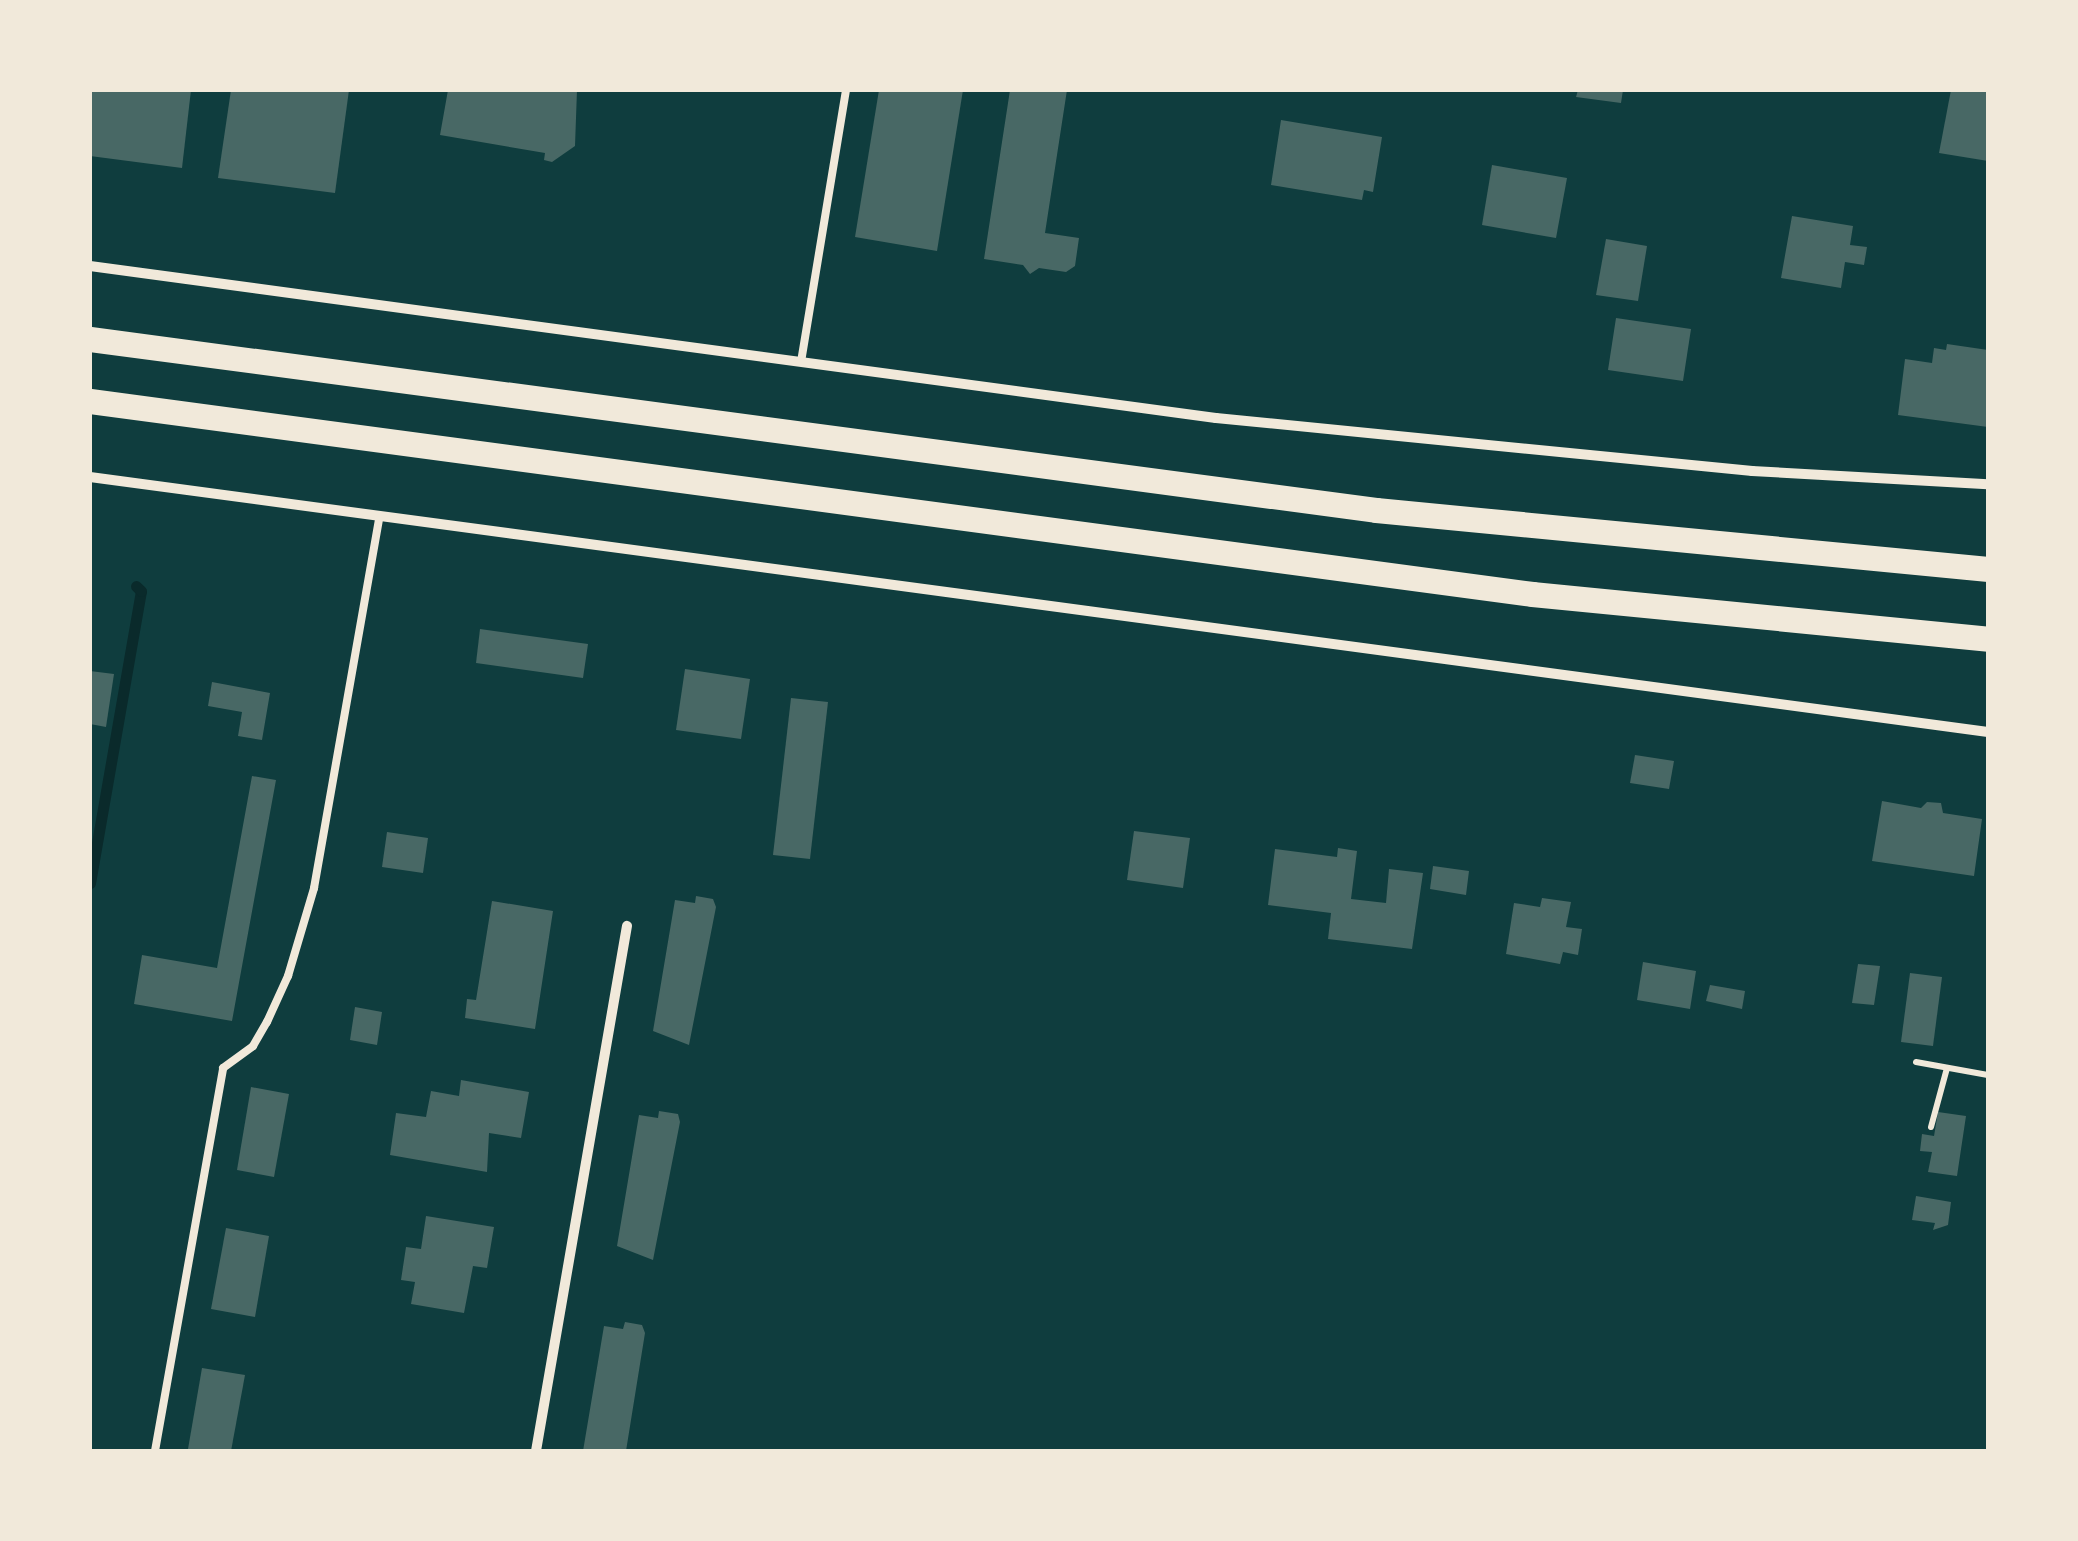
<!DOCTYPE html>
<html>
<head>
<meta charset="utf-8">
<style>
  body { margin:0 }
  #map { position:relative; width:2078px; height:1541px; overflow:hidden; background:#0f3d3e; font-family:"IBM Plex Sans",sans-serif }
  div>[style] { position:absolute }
  .stream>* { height:11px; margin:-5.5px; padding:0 5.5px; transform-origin:5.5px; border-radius:5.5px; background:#0a2a2b }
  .building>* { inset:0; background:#486865 }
  .path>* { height:6px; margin:-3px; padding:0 3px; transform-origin:3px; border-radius:3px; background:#f1e9da }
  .service>* { height:8px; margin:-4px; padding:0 4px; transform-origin:4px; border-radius:4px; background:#f1e9da }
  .minor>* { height:10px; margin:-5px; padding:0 5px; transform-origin:5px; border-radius:5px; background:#f1e9da }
  .primary>* { height:25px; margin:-12.5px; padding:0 12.5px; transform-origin:12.5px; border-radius:12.5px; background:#f1e9da }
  span { translate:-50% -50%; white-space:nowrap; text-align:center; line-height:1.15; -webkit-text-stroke:8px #f1e9da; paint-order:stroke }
  .frame { position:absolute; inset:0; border:92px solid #f1e9da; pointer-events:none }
</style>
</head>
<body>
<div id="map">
  <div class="stream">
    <div style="left:90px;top:883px;width:296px;rotate:-80.1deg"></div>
    <div style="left:141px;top:591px;width:7px;rotate:-135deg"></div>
  </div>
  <div class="building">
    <div style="clip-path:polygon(90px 90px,191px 90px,182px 168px,90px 156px)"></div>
    <div style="clip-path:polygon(231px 90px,349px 90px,335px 193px,218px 178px)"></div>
    <div style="clip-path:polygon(448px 90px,577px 90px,575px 146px,552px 162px,544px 160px,545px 153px,440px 135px)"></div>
    <div style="clip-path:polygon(879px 90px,963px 90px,937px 251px,855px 237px)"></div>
    <div style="clip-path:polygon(1010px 90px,1067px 90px,1045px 233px,1079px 238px,1075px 266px,1066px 272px,1039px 268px,1030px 274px,1023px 265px,984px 259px)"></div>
    <div style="clip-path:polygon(1578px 90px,1623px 90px,1621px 103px,1576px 97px)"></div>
    <div style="clip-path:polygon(1951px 90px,1988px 90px,1988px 161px,1939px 153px)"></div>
    <div style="clip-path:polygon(1281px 120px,1382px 137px,1373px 192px,1364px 190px,1362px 200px,1271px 185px)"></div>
    <div style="clip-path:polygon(1492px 165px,1567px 178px,1556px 238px,1482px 225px)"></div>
    <div style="clip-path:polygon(1792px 216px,1853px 226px,1850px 245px,1867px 247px,1864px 265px,1845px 262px,1841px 288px,1781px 278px)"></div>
    <div style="clip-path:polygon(1606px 239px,1647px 246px,1638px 301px,1596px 295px)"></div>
    <div style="clip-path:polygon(1616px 318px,1691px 329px,1683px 381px,1608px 370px)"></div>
    <div style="clip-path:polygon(1947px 344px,1988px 350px,1988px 427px,1898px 415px,1905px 359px,1932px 363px,1934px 348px,1946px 350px)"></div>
    <div style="clip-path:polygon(480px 629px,588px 644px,583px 678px,476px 663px)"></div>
    <div style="clip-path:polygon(685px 669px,750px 679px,741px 739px,676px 730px)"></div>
    <div style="clip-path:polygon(90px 671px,114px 674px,106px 727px,90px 724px)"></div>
    <div style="clip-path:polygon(212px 682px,270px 693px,262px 740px,238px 736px,242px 712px,208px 706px)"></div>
    <div style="clip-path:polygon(791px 698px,828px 702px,810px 859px,773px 855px)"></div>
    <div style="clip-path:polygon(1635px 755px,1674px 761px,1669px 789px,1630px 783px)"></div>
    <div style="clip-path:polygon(252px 776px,276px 780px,232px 1021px,134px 1004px,142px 955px,217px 968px)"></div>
    <div style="clip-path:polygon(1882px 801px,1921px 808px,1927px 802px,1941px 803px,1943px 813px,1982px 819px,1974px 876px,1872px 861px)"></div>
    <div style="clip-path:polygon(1134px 831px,1190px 838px,1183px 888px,1127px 880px)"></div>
    <div style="clip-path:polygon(387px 832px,428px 838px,423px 873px,382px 867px)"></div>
    <div style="clip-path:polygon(1338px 848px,1357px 851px,1351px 899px,1386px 903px,1389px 869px,1423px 873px,1412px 949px,1328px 939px,1331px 913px,1268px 905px,1275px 849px,1337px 857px)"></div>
    <div style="clip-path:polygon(1433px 866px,1469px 871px,1466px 895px,1430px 889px)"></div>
    <div style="clip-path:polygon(696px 896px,713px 899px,716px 907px,689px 1045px,653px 1031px,675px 900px,695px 903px)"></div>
    <div style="clip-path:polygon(1542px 898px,1571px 902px,1566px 927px,1582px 929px,1578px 955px,1563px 952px,1560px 964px,1506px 954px,1514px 903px,1540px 907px)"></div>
    <div style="clip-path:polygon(492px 901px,553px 911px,535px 1029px,465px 1018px,467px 999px,476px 1000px)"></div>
    <div style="clip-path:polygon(1643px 962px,1696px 971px,1690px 1009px,1637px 1000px)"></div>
    <div style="clip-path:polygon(1858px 964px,1880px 966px,1874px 1005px,1852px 1003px)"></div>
    <div style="clip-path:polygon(1910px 973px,1942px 977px,1933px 1046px,1901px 1042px)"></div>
    <div style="clip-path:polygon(1710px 985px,1745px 991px,1742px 1009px,1706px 1001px)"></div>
    <div style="clip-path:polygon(355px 1007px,382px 1012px,377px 1045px,350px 1040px)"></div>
    <div style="clip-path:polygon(461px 1080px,529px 1092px,521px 1138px,489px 1133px,487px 1172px,390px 1155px,396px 1113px,426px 1117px,431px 1091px,459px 1096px)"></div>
    <div style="clip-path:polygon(251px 1087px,289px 1094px,274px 1177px,237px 1170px)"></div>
    <div style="clip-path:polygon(659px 1111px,678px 1114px,680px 1122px,653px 1260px,617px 1246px,639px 1115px,658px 1118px)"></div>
    <div style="clip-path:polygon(1938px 1112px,1966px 1116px,1957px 1176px,1928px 1172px,1932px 1152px,1920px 1151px,1922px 1134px,1934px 1136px)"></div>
    <div style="clip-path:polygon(1916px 1196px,1951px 1202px,1948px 1225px,1933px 1230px,1935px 1223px,1912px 1220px)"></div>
    <div style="clip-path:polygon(426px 1216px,494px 1227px,487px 1268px,473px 1266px,464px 1313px,411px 1304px,415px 1282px,401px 1280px,406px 1247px,421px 1249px)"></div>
    <div style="clip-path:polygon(226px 1228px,269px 1236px,255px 1317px,211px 1309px)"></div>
    <div style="clip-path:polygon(625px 1322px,642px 1325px,645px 1333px,626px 1451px,583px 1451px,604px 1326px,623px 1329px)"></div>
    <div style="clip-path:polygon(202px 1368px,245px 1375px,231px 1451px,188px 1449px)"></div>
  </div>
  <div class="path">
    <div style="left:1916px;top:1062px;width:73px;rotate:10.2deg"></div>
    <div style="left:1931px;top:1127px;width:61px;rotate:-74.8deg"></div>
  </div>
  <div class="service">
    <div style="left:801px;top:362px;width:276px;rotate:-80.6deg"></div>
    <div style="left:155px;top:1451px;width:389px;rotate:-79.9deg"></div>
    <div style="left:223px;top:1068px;width:37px;rotate:-36deg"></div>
    <div style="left:253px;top:1046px;width:28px;rotate:-60deg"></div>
    <div style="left:267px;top:1022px;width:51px;rotate:-65.5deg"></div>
    <div style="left:288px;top:976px;width:92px;rotate:-73.5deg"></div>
    <div style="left:314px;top:888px;width:376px;rotate:-80deg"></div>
  </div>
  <div class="minor">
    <div style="left:90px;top:266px;width:1136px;rotate:7.69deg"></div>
    <div style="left:1216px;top:418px;width:539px;rotate:5.65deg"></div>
    <div style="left:1752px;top:471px;width:236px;rotate:3.2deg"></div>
    <div style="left:90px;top:477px;width:1915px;rotate:7.65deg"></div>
    <div style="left:536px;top:1451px;width:533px;rotate:-80.17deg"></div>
  </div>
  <div class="primary">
    <div style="left:90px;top:339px;width:1297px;rotate:7.57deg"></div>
    <div style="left:1376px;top:510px;width:615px;rotate:5.51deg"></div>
    <div style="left:90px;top:401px;width:1455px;rotate:7.62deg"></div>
    <div style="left:1532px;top:594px;width:458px;rotate:5.6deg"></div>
  </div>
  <div class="frame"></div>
</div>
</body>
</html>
